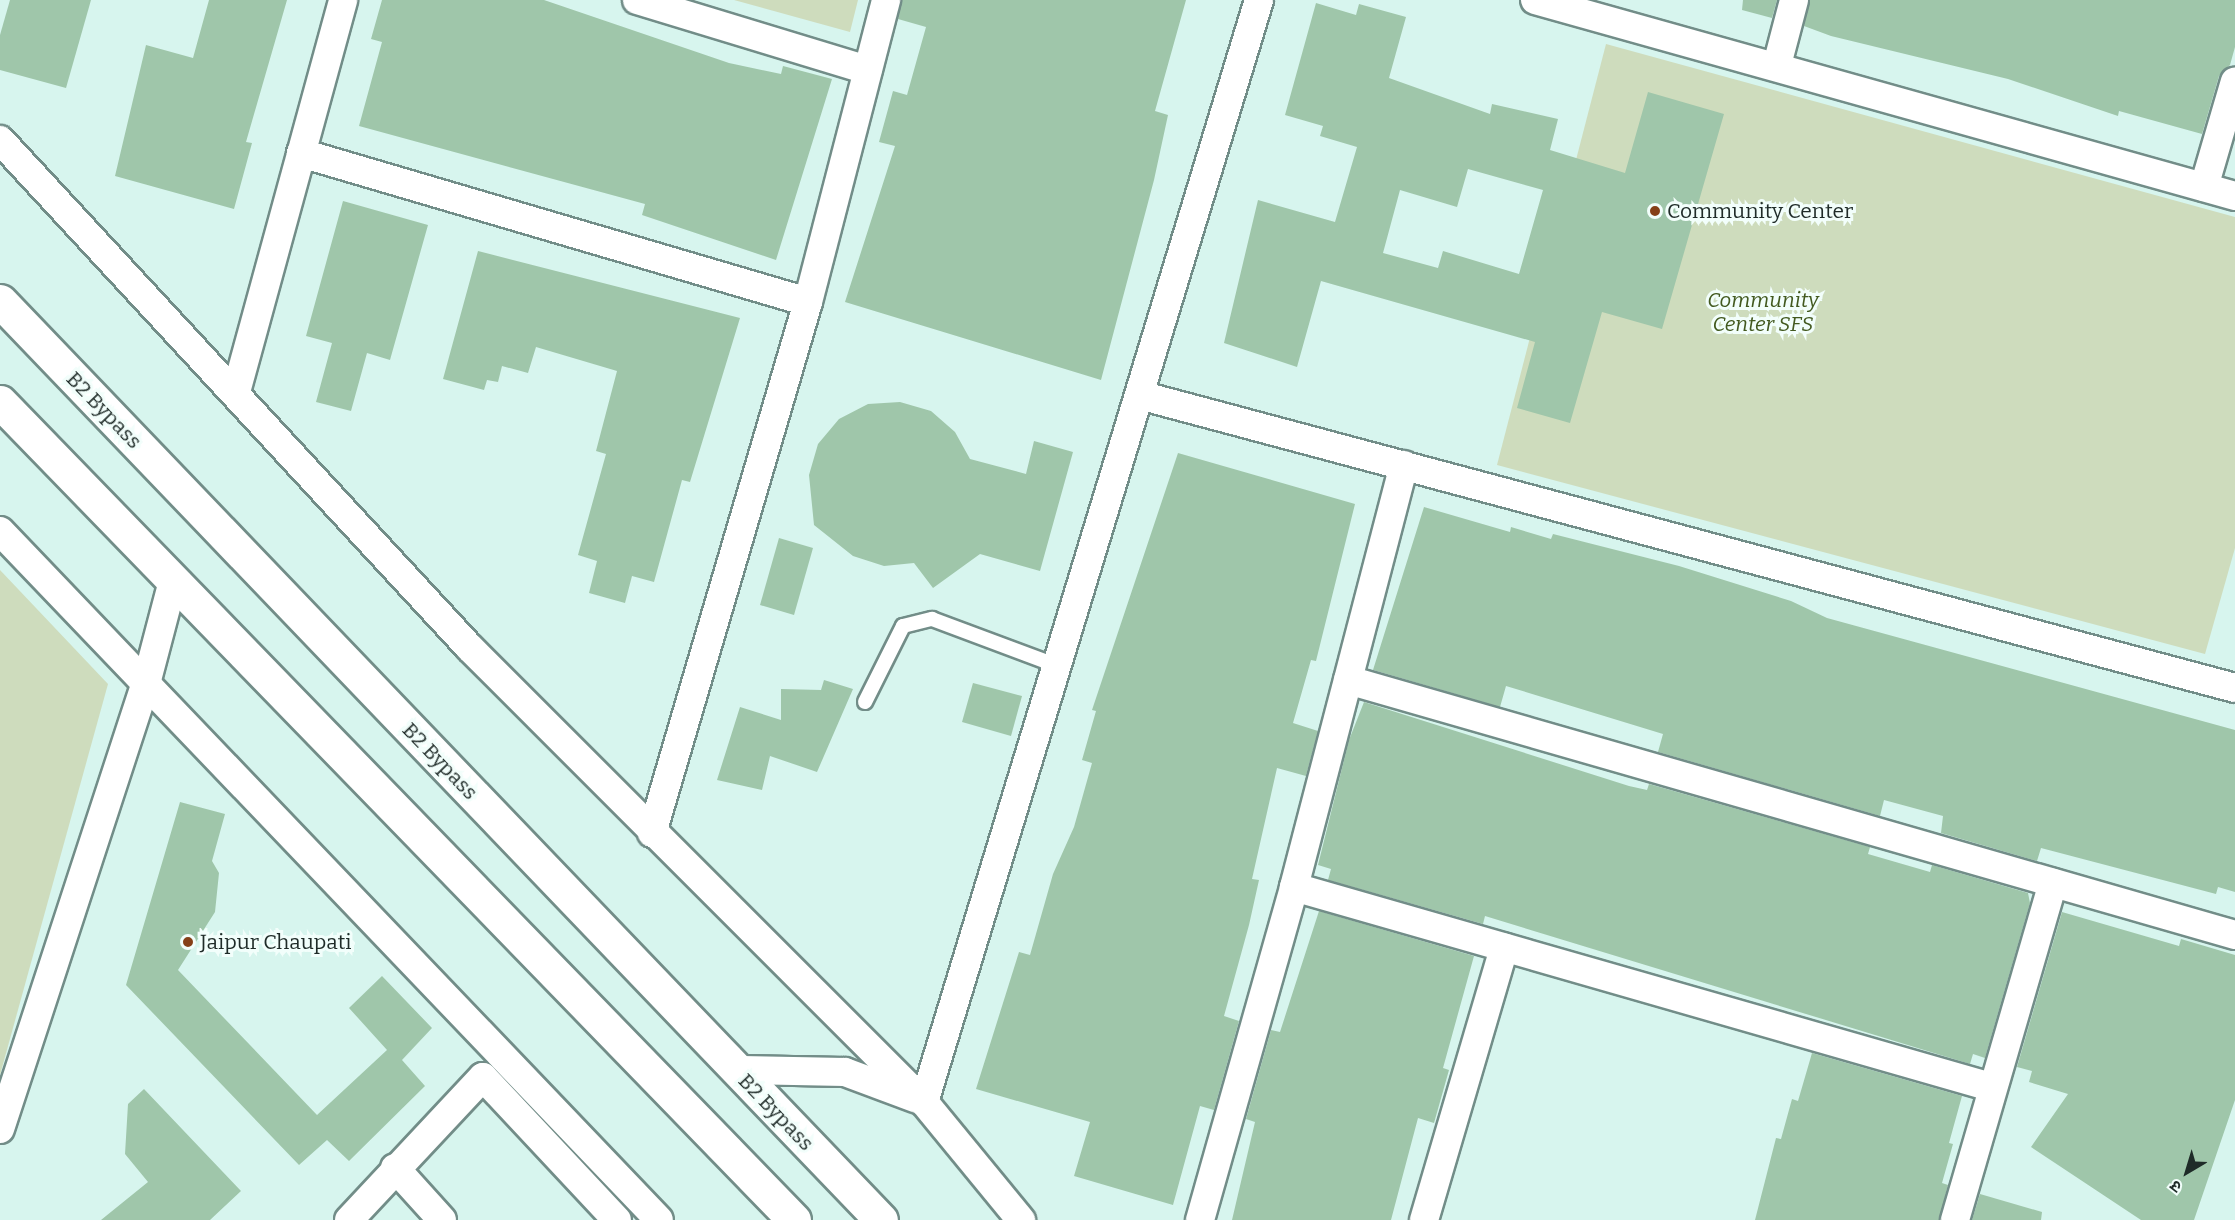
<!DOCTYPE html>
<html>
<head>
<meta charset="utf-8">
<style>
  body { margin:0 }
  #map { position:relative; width:2235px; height:1220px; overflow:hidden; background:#d7f5ee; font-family:Bitter,"Noto Sans Devanagari",serif }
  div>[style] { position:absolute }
  .green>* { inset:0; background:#cedcbd }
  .building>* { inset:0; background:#9fc6aa }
  .roads { filter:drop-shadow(2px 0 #728d88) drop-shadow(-2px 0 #728d88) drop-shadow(0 2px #728d88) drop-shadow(0 -2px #728d88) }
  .service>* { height:14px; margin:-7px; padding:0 7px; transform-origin:7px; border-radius:7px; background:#fff }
  .minor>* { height:28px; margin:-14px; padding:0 14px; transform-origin:14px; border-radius:14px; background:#fff }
  .primary>* { height:33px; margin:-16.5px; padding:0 16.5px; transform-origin:16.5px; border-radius:16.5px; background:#fff }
  .dots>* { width:16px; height:16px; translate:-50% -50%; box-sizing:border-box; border:3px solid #f2fefb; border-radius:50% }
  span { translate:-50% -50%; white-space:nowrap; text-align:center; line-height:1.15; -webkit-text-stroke:6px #f2fefb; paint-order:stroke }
  .poi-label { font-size:21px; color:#1f2b28 }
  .left { translate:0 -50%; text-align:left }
  .park-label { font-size:21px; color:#42591f; font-style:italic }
  .street-label { font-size:21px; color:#1f2b28 }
  .north { position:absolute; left:2157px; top:1142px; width:60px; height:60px; -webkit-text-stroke:4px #f2fefb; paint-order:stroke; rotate:218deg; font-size:16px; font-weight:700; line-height:24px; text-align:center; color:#1f2b28 }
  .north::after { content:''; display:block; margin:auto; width:21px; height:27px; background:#1f2b28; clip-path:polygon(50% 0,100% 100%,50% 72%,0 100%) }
</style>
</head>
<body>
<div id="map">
  <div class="green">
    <div style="clip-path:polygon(734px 0,858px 0,850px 32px)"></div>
    <div style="clip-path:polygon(1606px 44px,2235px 217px,2235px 548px,2205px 654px,1497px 465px)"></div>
    <div style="clip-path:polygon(0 570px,108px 684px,0 1075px)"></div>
  </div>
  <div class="building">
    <div style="clip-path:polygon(10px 0,91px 0,66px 88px,0 70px,0 35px)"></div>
    <div style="clip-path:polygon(209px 0,287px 0,246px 142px,252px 143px,234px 209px,115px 176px,146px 45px,193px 58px)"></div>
    <div style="clip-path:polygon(382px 0,544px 0,729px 63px,781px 74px,783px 66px,832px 79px,776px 260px,642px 215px,645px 204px,359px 126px,382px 42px,371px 39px)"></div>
    <div style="clip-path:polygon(902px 0,1186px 0,1155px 111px,1168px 115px,1154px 180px,1101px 380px,845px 302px,895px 146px,879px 142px,893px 91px,907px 95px,926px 27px,898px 19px)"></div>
    <div style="clip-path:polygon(1743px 0,1777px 0,1772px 18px,1742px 10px)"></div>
    <div style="clip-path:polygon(1810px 0,2235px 0,2235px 47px,2230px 65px,2219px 76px,2202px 134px,2119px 111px,2118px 116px,2008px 79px,1831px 36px,1804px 26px)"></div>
    <div style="clip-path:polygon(evenodd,1316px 3px,1356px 15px,1359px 4px,1406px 17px,1389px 78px,1490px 114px,1492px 104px,1558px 119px,1550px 150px,1625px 173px,1648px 92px,1724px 114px,1662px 329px,1602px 312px,1570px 423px,1517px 408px,1535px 342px,1321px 281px,1297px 367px,1224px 343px,1258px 200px,1335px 222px,1357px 147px,1320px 136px,1323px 126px,1285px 115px,1316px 3px,1468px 169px,1543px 190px,1519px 274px,1443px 251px,1438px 268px,1383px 253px,1400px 190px,1457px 207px,1468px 169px)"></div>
    <div style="clip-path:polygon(343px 201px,428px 225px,390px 360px,367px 353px,351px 411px,316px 402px,332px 343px,306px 336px)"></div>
    <div style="clip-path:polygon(478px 251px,740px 318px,690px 482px,682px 480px,654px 582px,632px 576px,625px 603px,589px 593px,597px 561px,578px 555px,606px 454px,596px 451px,617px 371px,536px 347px,528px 373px,502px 366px,498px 382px,487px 380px,484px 390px,443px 379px)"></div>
    <div style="clip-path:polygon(900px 402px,931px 411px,955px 432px,970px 459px,1026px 474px,1034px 441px,1073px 452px,1040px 571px,980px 554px,933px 588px,914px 563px,884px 566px,853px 556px,814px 525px,809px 475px,818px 444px,839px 419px,868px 404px)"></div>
    <div style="clip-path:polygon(1178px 453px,1355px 504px,1316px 661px,1311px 660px,1293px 723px,1318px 731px,1306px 776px,1277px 768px,1252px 879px,1259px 880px,1249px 925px,1224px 1016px,1239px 1021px,1214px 1110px,1200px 1106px,1173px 1205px,1074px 1176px,1090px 1122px,976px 1089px,1019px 952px,1030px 955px,1053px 874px,1074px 827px,1092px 763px,1082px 760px,1096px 711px,1092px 710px)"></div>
    <div style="clip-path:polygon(1424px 507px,1510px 532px,1511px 527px,1551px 539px,1553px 534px,1679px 566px,1791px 601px,1827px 618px,2235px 730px,2235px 892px,2218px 887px,2216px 894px,2041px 848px,2037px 861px,1941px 833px,1943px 816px,1884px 800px,1880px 816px,1658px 752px,1663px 734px,1506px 686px,1500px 707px,1373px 670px)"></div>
    <div style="clip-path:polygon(779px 538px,813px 548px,794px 615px,760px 605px)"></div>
    <div style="clip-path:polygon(824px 680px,853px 689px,817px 772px,770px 756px,762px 790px,717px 780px,740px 707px,781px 720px,781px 689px,821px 690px)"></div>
    <div style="clip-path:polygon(973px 683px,1022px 696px,1011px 736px,962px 722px)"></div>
    <div style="clip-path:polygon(1364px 702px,1629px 786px,1647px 790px,1649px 784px,1870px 847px,1868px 854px,1930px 872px,1932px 865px,2028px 893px,2030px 903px,1985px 1058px,1973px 1054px,1970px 1064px,1485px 916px,1483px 924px,1328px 880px,1331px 869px,1318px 865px,1349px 740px)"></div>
    <div style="clip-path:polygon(180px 802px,225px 814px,212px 861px,219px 873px,215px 912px,178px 970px,317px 1115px,387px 1050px,349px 1008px,382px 976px,432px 1028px,402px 1060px,425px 1086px,349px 1161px,327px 1140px,299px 1165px,126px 985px)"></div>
    <div style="clip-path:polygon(1319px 911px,1474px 956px,1443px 1068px,1449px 1070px,1434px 1123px,1418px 1118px,1391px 1220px,1232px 1220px,1255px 1122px,1246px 1119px,1271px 1030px,1280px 1032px)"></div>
    <div style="clip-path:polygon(2062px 912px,2179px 946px,2181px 939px,2235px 955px,2235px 1100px,2194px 1220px,2141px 1220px,2031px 1147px,2068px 1094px,2029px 1082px,2032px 1071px,2017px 1067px)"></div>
    <div style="clip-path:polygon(1812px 1053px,1962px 1096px,1949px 1143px,1953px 1144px,1942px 1183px,1948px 1185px,1939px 1220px,1755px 1220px,1776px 1138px,1781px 1139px,1792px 1099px,1798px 1101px)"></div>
    <div style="clip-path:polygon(144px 1089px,241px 1191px,210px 1220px,101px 1220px,148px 1182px,125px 1154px,128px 1104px)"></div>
    <div style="clip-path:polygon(1980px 1194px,2042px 1212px,2041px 1220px,1972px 1220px)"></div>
  </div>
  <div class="roads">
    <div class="service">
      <div style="left:865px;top:702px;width:85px;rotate:-63.4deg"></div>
      <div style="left:903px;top:626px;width:30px;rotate:-14deg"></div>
      <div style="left:932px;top:619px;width:134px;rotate:20.5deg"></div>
    </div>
    <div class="minor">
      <div style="left:637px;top:0;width:241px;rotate:16.9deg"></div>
      <div style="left:1535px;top:0;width:727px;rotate:15.64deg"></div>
      <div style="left:1777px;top:65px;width:67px;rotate:-75.3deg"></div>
      <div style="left:0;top:140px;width:691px;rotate:47.23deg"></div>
      <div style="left:469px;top:647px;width:643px;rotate:45deg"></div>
      <div style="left:924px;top:1102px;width:153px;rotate:50.6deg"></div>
      <div style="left:301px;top:153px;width:528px;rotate:16.38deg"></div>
      <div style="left:2204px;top:187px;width:110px;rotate:-73.7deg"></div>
      <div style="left:236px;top:392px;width:406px;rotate:-74.7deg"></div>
      <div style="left:1143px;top:396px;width:1130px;rotate:14.97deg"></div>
      <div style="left:0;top:531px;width:953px;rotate:46.27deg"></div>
      <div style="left:1348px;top:680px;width:923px;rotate:16.04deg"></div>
      <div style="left:652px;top:833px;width:553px;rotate:-73.63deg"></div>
      <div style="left:808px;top:302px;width:312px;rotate:-75.5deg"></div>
      <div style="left:1294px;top:887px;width:725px;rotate:16.01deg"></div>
      <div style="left:736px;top:1070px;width:109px;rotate:1.1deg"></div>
      <div style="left:845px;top:1072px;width:75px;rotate:20.4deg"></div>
      <div style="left:924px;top:1102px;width:1152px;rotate:-73.09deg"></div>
      <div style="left:0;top:1129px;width:472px;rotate:-71.9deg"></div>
      <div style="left:147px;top:680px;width:102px;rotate:-75.3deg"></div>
      <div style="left:395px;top:1168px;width:70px;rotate:47.9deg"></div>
      <div style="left:349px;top:1220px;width:196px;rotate:-46.9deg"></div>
      <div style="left:483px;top:1077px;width:196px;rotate:46.9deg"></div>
      <div style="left:1200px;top:1220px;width:346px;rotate:-74.2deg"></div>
      <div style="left:1294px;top:887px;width:436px;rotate:-75.4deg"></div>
      <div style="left:1424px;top:1220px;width:284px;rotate:-73.6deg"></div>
      <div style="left:1955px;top:1220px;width:351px;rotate:-73.8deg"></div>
    </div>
    <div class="primary">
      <div style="left:0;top:301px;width:1273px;rotate:46.21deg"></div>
      <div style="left:0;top:402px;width:1140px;rotate:45.85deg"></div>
    </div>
  </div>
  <div class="dots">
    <div style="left:1655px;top:211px;background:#854018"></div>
    <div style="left:188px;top:942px;background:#854018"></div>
  </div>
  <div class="poi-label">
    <span class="left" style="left:1667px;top:211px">Community Center</span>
    <span class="left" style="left:200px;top:942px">Jaipur Chaupati</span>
  </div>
  <div class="park-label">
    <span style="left:1763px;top:312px">Community<br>Center SFS</span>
  </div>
  <div class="street-label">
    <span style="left:104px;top:410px;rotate:46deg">B2 Bypass</span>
    <span style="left:440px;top:761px;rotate:46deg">B2 Bypass</span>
    <span style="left:776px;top:1112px;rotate:46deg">B2 Bypass</span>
  </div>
  <div class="north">उ</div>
</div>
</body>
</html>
